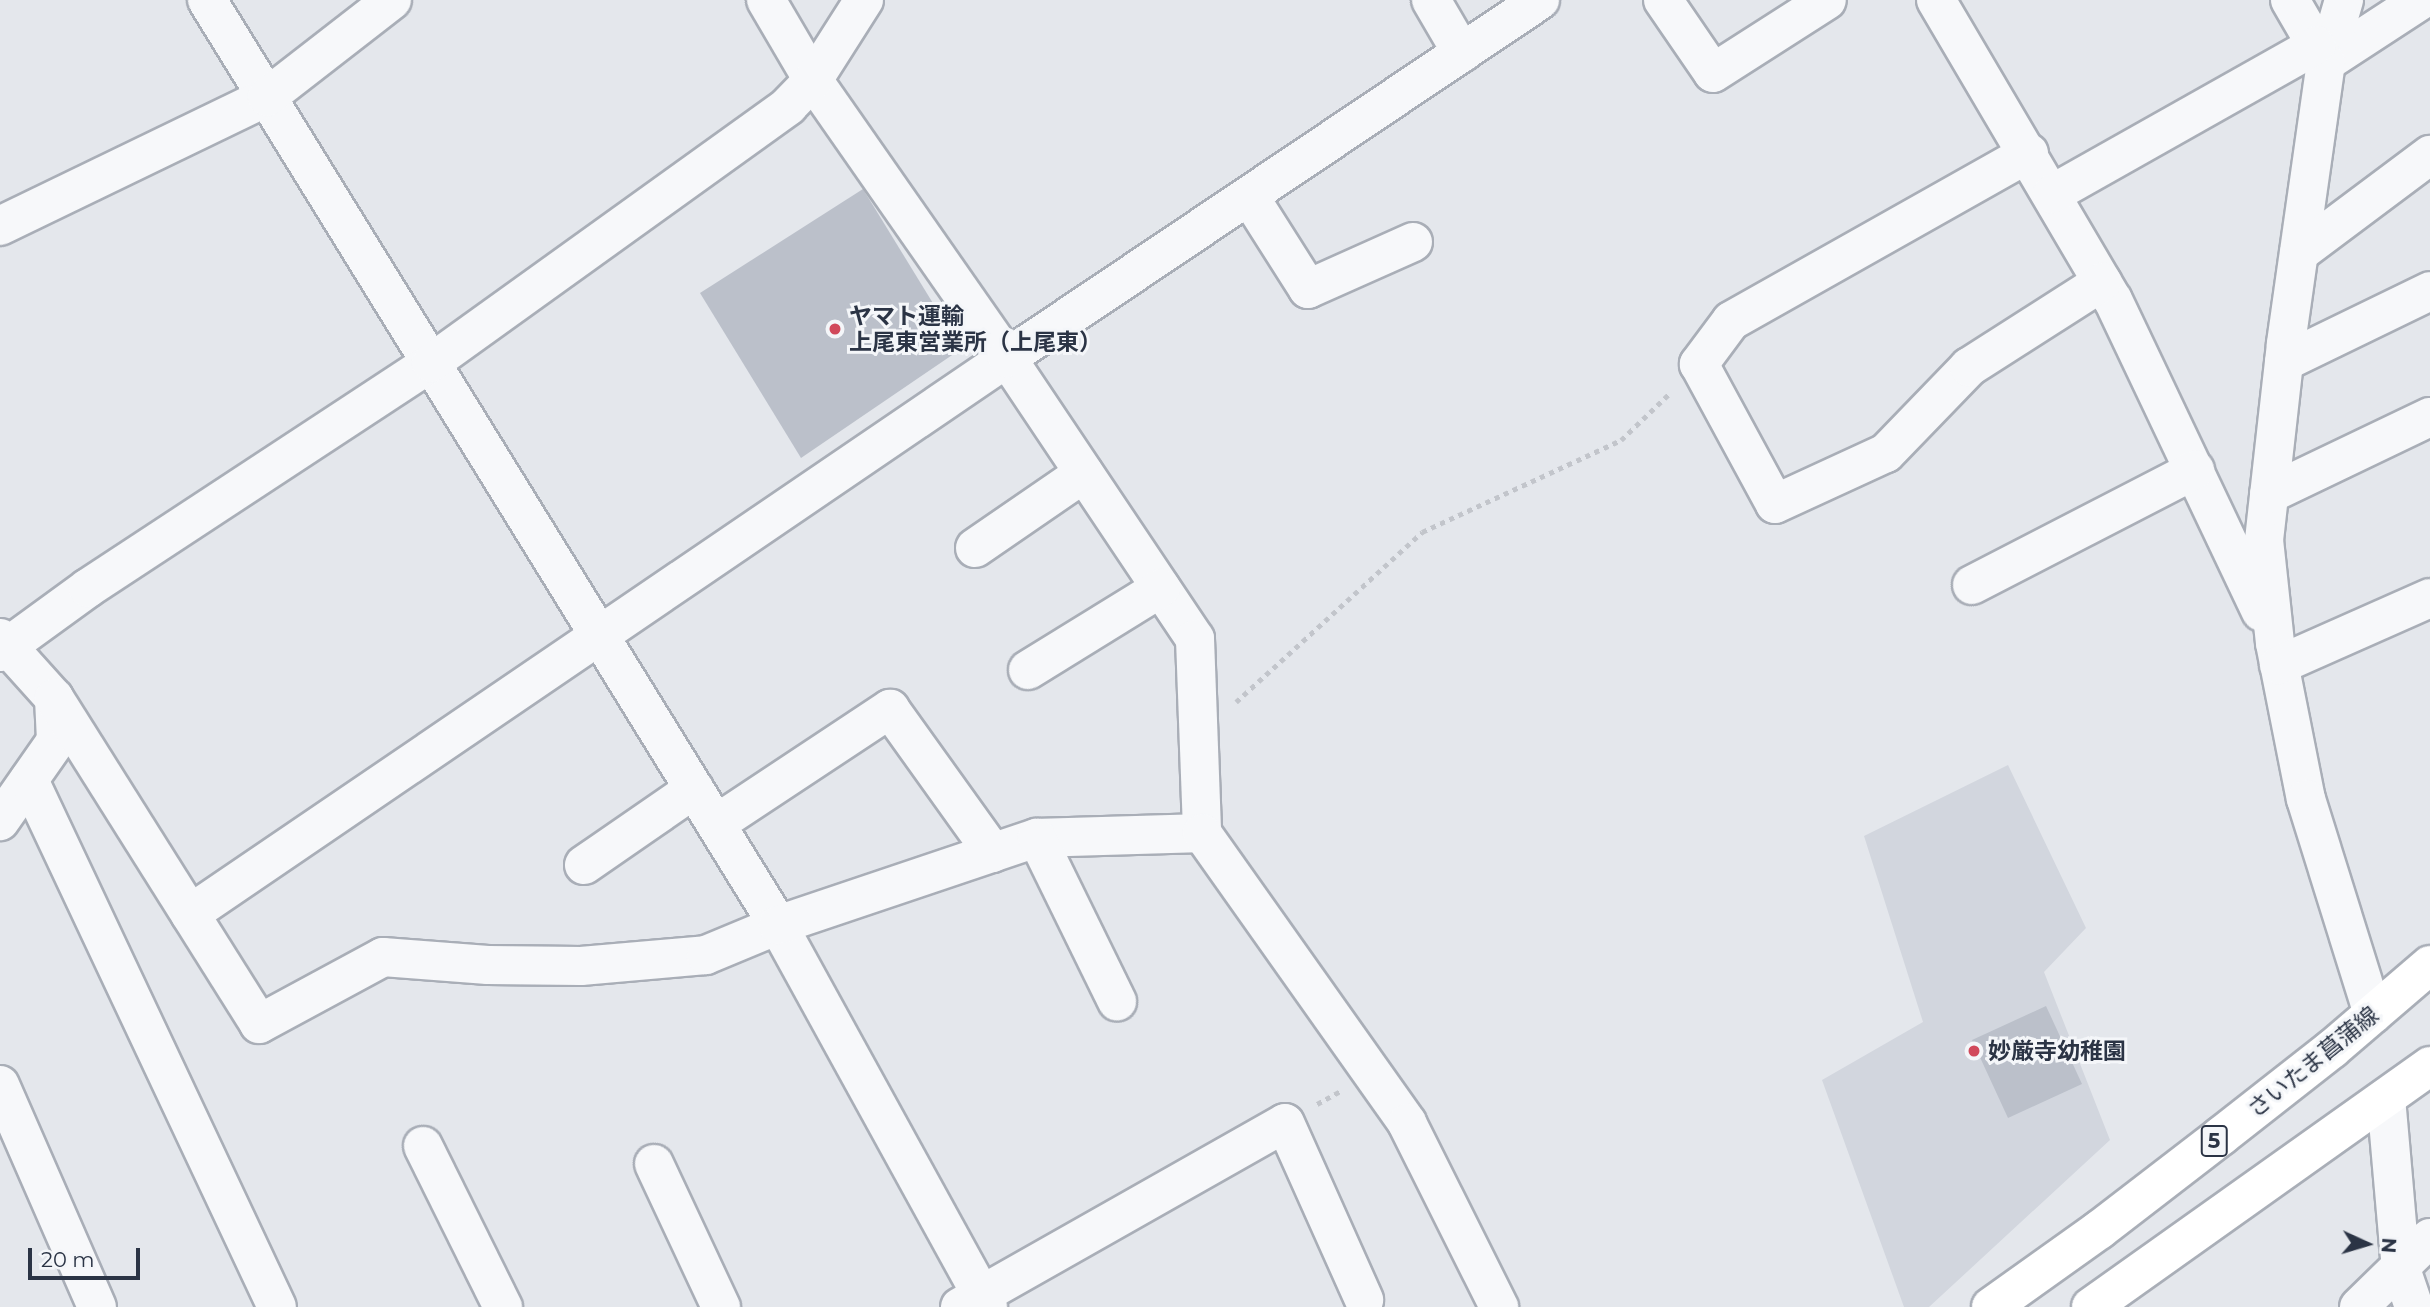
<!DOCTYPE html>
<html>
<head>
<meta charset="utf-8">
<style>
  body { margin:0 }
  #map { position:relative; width:2430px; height:1307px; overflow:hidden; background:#e4e7ec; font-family:Montserrat,"Noto Sans JP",sans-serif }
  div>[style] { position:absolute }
  .built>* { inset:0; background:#d2d6de }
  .building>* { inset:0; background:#bbc0ca }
  .path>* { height:4.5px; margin-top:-2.25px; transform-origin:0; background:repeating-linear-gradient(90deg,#c2c5cb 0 5px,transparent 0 10px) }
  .roads { filter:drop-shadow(2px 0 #a9aeb7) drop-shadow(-2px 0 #a9aeb7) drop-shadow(0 2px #a9aeb7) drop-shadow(0 -2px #a9aeb7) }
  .minor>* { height:38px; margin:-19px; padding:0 19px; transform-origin:19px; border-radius:19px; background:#f7f8fa }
  .major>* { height:38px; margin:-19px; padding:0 19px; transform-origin:19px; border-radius:19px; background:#fff }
  .dots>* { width:19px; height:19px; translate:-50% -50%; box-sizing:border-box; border:4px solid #f4f6f9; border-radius:50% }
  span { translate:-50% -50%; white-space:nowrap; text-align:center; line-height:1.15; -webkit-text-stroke:6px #f4f6f9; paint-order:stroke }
  .shield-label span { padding:2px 5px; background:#f4f6f9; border:2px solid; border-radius:5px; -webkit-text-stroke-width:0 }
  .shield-label { font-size:21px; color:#2b3445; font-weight:700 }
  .poi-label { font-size:23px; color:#2b3445; font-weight:700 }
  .left { translate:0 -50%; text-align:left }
  .street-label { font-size:23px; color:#2b3445 }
  .north { position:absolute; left:2332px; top:1209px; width:70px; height:70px; -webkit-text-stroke:5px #f4f6f9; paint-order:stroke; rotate:94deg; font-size:19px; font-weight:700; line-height:28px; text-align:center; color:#2b3445 }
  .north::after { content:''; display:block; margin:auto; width:24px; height:32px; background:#2b3445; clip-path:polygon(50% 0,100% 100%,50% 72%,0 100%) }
  .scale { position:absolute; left:28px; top:1248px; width:112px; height:32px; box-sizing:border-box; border:4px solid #2b3445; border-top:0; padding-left:9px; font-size:21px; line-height:24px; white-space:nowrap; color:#2b3445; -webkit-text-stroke:5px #f4f6f9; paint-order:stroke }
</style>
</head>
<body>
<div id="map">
  <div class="built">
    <div style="clip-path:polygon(2008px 765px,2086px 928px,2044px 972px,2110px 1140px,1929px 1307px,1904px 1307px,1822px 1080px,1923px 1022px,1864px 836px)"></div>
  </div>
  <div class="building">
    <div style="clip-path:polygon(863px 189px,961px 349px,801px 458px,700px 293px)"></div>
    <div style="clip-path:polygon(2046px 1006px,2082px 1084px,2008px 1118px,1972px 1040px)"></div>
  </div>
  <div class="path">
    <div style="left:1236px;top:702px;width:252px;rotate:-42.4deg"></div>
    <div style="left:1422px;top:532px;width:219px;rotate:-24.8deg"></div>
    <div style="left:1621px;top:440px;width:69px;rotate:-43.8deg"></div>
    <div style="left:1317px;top:1104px;width:26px;rotate:-29deg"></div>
  </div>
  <div class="roads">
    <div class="minor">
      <div style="left:207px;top:0;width:1087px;rotate:58.31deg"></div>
      <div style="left:778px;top:925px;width:436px;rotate:61.2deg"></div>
      <div style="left:766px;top:0;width:93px;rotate:59.6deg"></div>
      <div style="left:813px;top:80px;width:339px;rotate:55.1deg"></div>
      <div style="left:1007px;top:358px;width:338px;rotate:56.2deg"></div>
      <div style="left:1195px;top:639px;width:194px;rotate:87.9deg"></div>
      <div style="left:1431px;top:0;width:61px;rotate:59.7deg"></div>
      <div style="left:1663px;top:0;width:88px;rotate:55.6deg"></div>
      <div style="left:1713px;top:73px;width:135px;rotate:-32.6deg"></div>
      <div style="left:1936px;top:0;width:348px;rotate:59.5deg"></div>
      <div style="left:2113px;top:300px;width:345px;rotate:64.6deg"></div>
      <div style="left:2290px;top:0;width:72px;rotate:59.9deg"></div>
      <div style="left:2326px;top:62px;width:113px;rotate:-33.1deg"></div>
      <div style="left:2344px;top:0;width:65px;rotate:106.2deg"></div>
      <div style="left:2326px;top:62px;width:285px;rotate:98.1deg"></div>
      <div style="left:2286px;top:344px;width:197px;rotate:96.4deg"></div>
      <div style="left:2264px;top:540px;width:104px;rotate:83.9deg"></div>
      <div style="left:2275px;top:643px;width:159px;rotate:78.8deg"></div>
      <div style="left:2306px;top:799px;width:225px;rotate:72.7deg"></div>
      <div style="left:2029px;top:153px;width:342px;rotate:150.6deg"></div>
      <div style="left:1731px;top:321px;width:54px;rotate:126.7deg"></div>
      <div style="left:1699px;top:364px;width:159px;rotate:61.5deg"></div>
      <div style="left:1775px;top:504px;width:122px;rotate:-24.7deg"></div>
      <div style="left:1886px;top:453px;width:120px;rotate:-46deg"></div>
      <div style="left:1969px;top:367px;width:158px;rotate:-32.6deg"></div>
      <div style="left:2052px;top:194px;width:303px;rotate:-29.4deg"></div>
      <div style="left:1249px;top:196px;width:110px;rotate:57.6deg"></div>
      <div style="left:1308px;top:289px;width:115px;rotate:-24.1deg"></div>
      <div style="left:0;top:226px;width:297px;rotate:-25.8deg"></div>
      <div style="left:267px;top:97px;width:158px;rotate:-37.8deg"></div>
      <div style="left:2299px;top:253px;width:164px;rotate:-36.8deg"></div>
      <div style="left:2284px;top:362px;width:162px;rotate:-25.9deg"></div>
      <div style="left:2269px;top:494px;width:178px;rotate:-25.6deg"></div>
      <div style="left:975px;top:548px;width:132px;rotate:-34.5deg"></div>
      <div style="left:1972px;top:585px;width:251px;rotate:-27.3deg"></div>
      <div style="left:0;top:638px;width:81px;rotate:48deg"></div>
      <div style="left:54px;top:698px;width:43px;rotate:87.3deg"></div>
      <div style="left:56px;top:741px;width:98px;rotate:125deg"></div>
      <div style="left:0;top:652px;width:109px;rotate:-36deg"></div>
      <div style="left:88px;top:588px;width:410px;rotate:-33.3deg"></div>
      <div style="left:431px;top:363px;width:440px;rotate:-35.7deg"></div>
      <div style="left:788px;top:106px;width:36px;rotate:-46deg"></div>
      <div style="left:813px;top:80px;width:95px;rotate:-57.5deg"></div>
      <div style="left:2279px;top:665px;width:165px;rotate:-23.9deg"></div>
      <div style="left:1028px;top:670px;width:156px;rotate:-31.7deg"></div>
      <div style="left:54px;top:698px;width:385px;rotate:57.8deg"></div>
      <div style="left:259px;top:1024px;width:141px;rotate:-28.4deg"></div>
      <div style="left:383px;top:957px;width:105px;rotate:4.4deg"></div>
      <div style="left:488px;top:965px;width:93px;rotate:0.6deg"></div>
      <div style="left:581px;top:966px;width:125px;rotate:-5deg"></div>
      <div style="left:706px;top:955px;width:78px;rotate:-22.6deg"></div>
      <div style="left:778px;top:925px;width:273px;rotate:-18.6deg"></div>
      <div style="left:1037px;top:838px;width:165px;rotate:-1.7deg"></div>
      <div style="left:1202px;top:833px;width:355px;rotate:54.7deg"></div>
      <div style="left:1407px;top:1123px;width:206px;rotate:63.4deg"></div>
      <div style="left:29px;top:780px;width:582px;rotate:64.8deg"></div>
      <div style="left:716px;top:824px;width:209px;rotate:-33.5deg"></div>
      <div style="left:890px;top:709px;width:177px;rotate:54.4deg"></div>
      <div style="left:1037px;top:838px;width:182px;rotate:63.9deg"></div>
      <div style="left:584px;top:865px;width:134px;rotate:-34.6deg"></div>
      <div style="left:190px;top:914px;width:988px;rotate:-34.24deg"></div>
      <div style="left:1007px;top:358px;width:642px;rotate:-33.89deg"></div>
      <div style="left:0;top:1085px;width:242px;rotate:66.4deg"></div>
      <div style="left:2386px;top:1098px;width:172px;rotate:85deg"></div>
      <div style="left:2401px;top:1269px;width:40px;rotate:71.1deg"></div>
      <div style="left:423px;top:1146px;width:180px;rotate:63.6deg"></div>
      <div style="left:654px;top:1164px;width:158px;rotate:64.9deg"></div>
      <div style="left:960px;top:1307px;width:373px;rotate:-29.5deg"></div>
      <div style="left:1285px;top:1123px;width:194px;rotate:65.9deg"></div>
      <div style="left:2359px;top:1307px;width:99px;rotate:-44.2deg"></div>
    </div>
    <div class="major">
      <div style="left:1991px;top:1307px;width:133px;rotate:-35.5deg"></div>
      <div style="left:2099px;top:1230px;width:154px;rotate:-37.6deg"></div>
      <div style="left:2221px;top:1136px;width:141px;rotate:-38.1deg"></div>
      <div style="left:2332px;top:1049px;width:129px;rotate:-40.6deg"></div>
      <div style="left:2091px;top:1307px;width:416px;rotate:-35.4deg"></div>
    </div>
  </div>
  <div class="dots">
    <div style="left:835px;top:329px;background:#d1495b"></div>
    <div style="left:1974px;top:1051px;background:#d1495b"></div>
  </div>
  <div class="shield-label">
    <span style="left:2214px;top:1141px">5</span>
  </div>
  <div class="poi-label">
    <span class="left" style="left:849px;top:329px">ヤマト運輸<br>上尾東営業所（上尾東）</span>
    <span class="left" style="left:1988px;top:1051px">妙厳寺幼稚園</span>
  </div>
  <div class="street-label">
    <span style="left:2313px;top:1062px;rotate:-39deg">さいたま菖蒲線</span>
  </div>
  <div class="north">N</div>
  <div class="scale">20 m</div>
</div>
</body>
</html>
